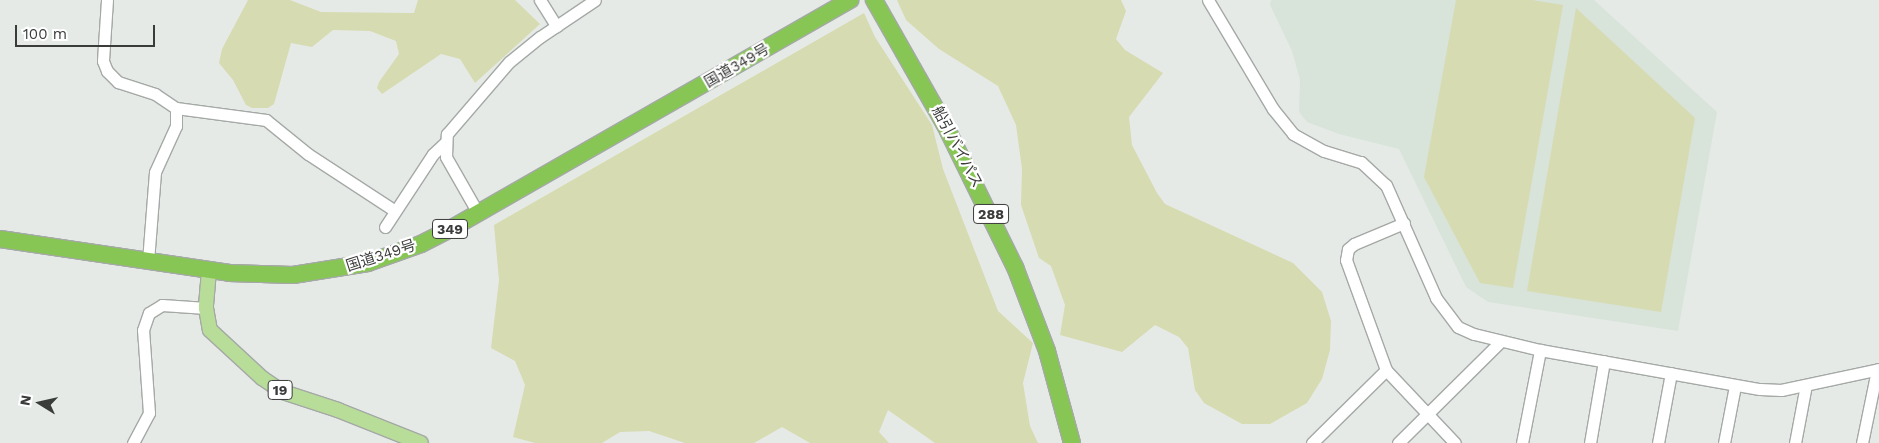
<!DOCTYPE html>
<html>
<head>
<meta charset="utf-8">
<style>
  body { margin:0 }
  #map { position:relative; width:1879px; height:443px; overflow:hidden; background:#e6eae7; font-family:"Work Sans","Noto Sans JP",sans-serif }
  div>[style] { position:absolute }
  .built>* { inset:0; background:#d8e3da }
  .green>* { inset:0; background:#d6dbb1 }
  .roads { filter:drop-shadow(1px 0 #a5a9a6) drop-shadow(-1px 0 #a5a9a6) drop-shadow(0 1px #a5a9a6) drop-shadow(0 -1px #a5a9a6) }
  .minor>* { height:11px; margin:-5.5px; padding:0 5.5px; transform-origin:5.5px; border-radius:5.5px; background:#fff }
  .major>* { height:14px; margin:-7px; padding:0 7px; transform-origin:7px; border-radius:7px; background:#b7dd98 }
  .highway>* { height:16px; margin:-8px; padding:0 8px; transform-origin:8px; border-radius:8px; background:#87c654 }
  span { translate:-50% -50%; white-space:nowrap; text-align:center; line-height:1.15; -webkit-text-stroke:4.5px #fff; paint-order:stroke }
  .shield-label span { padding:1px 4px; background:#fff; border:1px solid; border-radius:4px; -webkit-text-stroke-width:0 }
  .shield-label { font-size:14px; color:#3a3c3a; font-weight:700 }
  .street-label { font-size:15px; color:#3a3c3a }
  .north { position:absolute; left:15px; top:378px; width:50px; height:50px; -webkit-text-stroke:4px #fff; paint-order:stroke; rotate:280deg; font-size:14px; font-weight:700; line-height:20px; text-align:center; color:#3a3c3a }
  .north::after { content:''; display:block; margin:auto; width:18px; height:22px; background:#3a3c3a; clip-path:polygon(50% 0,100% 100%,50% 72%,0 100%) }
  .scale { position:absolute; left:15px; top:25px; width:140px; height:22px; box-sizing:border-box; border:2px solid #3a3c3a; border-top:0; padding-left:6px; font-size:15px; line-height:18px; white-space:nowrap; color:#3a3c3a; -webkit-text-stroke:4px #fff; paint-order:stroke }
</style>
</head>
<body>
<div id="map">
  <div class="built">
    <div style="clip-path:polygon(1271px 0,1594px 0,1717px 112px,1678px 331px,1488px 302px,1466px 287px,1399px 149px,1339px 134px,1307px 122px,1299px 112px,1300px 80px,1292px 51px,1270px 5px)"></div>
  </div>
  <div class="green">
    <div style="clip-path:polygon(248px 0,290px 0,321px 12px,414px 13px,418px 0,515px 0,540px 24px,475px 83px,460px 59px,441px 54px,382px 94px,377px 88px,379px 82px,399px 54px,396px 41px,370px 31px,333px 30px,312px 47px,291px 43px,274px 104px,268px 108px,252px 108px,246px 105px,233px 80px,219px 63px,222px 49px)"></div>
    <div style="clip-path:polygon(897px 0,1121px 0,1126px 11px,1116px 39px,1125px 50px,1163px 73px,1129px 117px,1132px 145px,1157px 193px,1165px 204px,1293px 263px,1322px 292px,1331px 321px,1330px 350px,1322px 379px,1307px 403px,1270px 424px,1242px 424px,1204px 403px,1195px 390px,1188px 348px,1179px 337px,1155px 325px,1122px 352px,1060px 335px,1065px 305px,1051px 266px,1039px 258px,1021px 205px,1022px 169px,1016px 125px,998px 86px,939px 49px,906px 20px)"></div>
    <div style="clip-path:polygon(1456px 0,1532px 0,1563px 5px,1513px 288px,1480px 283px,1424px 177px)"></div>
    <div style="clip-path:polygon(1576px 8px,1695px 118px,1661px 312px,1527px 291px)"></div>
    <div style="clip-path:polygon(864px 13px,875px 37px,932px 125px,943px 169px,998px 311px,1033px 343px,1023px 383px,1030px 426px,1038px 443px,935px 443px,888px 410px,879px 432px,889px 443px,810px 443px,782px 427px,754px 443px,685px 443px,649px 431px,620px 432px,602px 443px,535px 443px,513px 437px,525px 385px,515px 361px,491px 348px,499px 280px,494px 225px)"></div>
  </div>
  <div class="roads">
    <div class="minor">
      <div style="left:107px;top:0;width:61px;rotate:93.8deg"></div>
      <div style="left:103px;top:61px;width:11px;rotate:68deg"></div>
      <div style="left:107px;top:71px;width:16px;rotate:45deg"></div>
      <div style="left:118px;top:82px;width:39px;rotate:18deg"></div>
      <div style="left:155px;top:94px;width:25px;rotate:34deg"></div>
      <div style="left:176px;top:108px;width:91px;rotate:7.6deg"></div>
      <div style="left:266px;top:120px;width:54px;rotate:39deg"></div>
      <div style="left:308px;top:154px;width:104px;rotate:33.2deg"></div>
      <div style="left:540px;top:0;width:31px;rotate:58deg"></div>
      <div style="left:1208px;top:0;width:127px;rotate:59.2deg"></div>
      <div style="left:1273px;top:109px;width:32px;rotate:51deg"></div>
      <div style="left:1293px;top:134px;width:35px;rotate:29deg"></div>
      <div style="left:1324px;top:151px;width:39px;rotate:17deg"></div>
      <div style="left:1361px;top:162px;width:34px;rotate:43deg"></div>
      <div style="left:1386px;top:185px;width:124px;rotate:66.1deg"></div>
      <div style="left:1436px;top:298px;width:36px;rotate:53deg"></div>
      <div style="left:1458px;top:327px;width:17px;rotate:24deg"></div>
      <div style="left:1474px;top:334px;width:68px;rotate:13.6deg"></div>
      <div style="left:1540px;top:350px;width:223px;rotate:10.1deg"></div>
      <div style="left:1760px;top:389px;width:21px;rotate:3deg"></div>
      <div style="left:1781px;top:390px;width:100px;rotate:-12.1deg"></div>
      <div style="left:478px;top:213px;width:64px;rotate:-119.7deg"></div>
      <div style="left:446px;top:157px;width:23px;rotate:-88deg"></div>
      <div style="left:447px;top:134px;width:95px;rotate:-49.3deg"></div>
      <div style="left:509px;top:62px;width:40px;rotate:-39deg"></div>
      <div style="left:540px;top:37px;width:66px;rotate:-33.9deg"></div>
      <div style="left:1404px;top:223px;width:54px;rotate:157.2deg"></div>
      <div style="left:1354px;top:244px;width:8px;rotate:140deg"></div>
      <div style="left:1348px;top:249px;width:11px;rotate:100deg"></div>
      <div style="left:1346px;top:260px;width:117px;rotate:70deg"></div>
      <div style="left:1386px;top:370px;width:100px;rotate:46.6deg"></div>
      <div style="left:385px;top:227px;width:87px;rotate:-56.7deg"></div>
      <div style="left:433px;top:154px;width:16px;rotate:-43deg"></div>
      <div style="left:148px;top:261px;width:89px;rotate:-85.5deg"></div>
      <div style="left:155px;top:172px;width:51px;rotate:-65.5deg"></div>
      <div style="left:176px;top:126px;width:18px;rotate:-90deg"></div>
      <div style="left:133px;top:443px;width:34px;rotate:-62deg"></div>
      <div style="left:149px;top:413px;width:83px;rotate:-94.1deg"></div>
      <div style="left:143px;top:330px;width:18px;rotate:-71deg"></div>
      <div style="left:149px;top:313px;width:15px;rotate:-32deg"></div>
      <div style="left:162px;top:305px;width:44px;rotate:3.9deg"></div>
      <div style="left:1312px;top:443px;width:104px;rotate:-44.6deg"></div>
      <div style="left:1398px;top:443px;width:144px;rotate:-44.7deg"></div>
      <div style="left:1522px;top:443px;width:95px;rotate:-79deg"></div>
      <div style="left:1590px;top:443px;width:83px;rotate:-80.3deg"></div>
      <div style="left:1658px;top:443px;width:71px;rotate:-79.5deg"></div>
      <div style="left:1724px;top:443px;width:58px;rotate:-79.1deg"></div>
      <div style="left:1795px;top:443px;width:59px;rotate:-79.3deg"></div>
      <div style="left:1862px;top:443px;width:75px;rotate:-78.4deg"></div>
    </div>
    <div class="major">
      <div style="left:209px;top:271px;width:37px;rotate:95deg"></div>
      <div style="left:206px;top:308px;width:22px;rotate:80deg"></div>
      <div style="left:210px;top:330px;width:71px;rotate:42.7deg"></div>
      <div style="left:262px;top:378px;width:25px;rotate:34deg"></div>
      <div style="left:283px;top:392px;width:58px;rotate:18.1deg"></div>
      <div style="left:338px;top:410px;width:89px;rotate:21.7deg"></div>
    </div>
    <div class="highway">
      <div style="left:874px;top:0;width:142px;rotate:60.4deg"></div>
      <div style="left:944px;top:123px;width:161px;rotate:63.8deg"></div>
      <div style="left:1015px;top:267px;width:90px;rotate:69.1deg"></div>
      <div style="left:1047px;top:351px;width:95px;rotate:74.8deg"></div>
      <div style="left:0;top:239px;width:232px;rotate:8.4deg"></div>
      <div style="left:229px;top:273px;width:64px;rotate:1.8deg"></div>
      <div style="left:293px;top:275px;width:76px;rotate:-9.1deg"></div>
      <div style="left:368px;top:263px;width:56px;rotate:-19.7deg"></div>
      <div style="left:421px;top:244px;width:35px;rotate:-27deg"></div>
      <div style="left:452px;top:228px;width:459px;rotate:-29.8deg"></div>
    </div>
  </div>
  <div class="shield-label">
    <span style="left:991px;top:214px">288</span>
    <span style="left:450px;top:229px">349</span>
    <span style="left:280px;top:390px">19</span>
  </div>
  <div class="street-label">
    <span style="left:737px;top:66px;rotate:-30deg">国道349号</span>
    <span style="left:957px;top:147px;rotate:62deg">船引バイパス</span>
    <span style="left:381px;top:256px;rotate:-18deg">国道349号</span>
  </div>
  <div class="north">N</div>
  <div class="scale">100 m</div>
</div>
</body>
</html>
